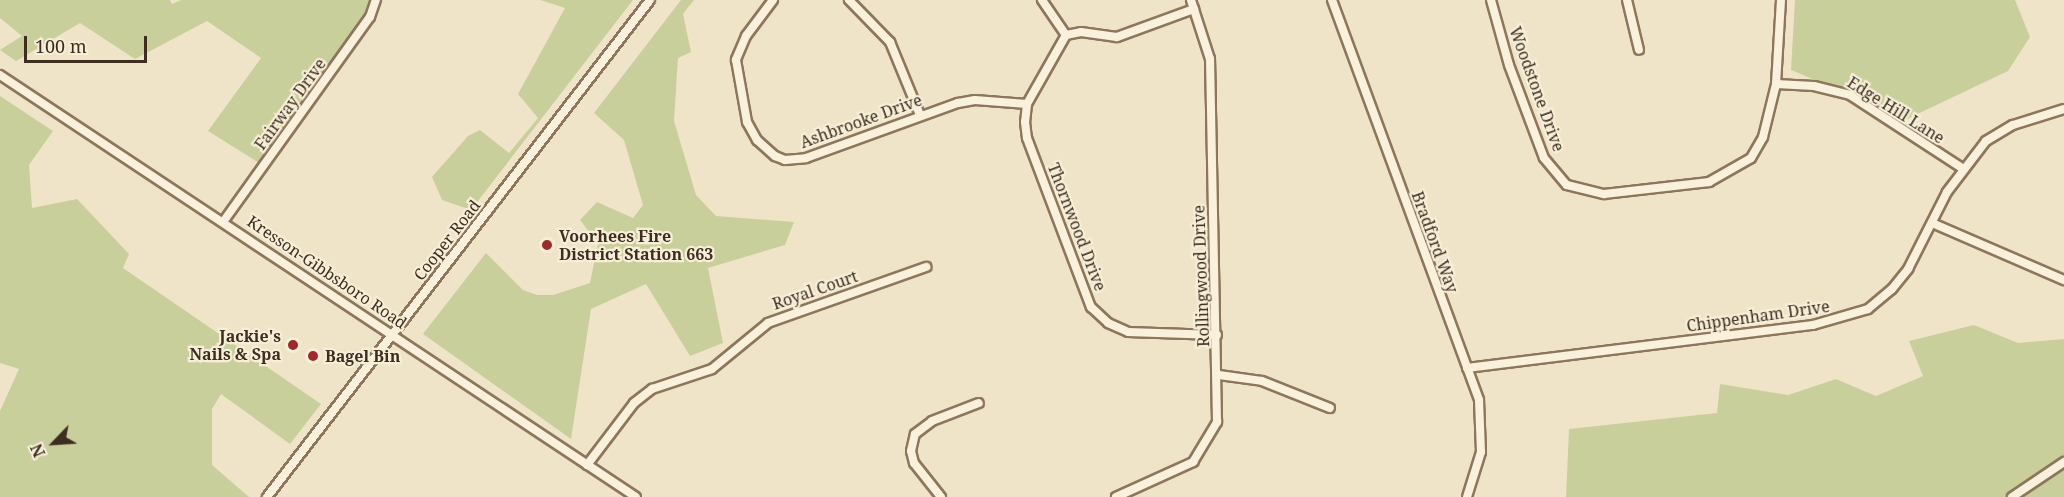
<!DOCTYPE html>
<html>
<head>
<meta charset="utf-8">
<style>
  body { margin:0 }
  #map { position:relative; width:2064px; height:497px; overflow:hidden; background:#f0e4c8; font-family:"Noto Serif",serif }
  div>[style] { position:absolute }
  .green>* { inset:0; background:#c9cf9b }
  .roads { filter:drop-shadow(2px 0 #8d765c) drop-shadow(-2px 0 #8d765c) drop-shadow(0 2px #8d765c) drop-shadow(0 -2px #8d765c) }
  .minor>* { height:8px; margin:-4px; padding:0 4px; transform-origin:4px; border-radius:4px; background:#faf1dc }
  .dots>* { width:16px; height:16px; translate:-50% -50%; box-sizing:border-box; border:3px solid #f7eed8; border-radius:50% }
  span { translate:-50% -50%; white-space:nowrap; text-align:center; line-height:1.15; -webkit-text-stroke:4.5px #f7eed8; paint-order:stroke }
  .street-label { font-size:16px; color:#3d2e20 }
  .poi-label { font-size:16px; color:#3d2e20; font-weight:700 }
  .left { translate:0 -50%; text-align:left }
  .right { translate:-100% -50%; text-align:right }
  .north { position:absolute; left:24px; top:413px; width:60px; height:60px; -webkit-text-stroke:4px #f7eed8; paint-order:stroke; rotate:245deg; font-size:16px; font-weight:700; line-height:24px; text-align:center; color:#3d2e20 }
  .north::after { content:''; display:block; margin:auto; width:21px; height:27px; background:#3d2e20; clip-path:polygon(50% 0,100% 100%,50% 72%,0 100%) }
  .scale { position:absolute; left:24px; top:36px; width:123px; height:27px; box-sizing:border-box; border:3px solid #3d2e20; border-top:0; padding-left:8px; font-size:18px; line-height:21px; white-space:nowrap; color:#3d2e20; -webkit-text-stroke:4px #f7eed8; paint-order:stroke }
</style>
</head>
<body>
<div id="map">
  <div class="green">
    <div style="clip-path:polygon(0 0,170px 0,172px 4px,181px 0,370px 0,371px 18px,264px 166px,208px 131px,261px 58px,207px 21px,135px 59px,80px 23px,16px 61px,0 50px,22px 36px,0 18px)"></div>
    <div style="clip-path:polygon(540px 0,633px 0,471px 210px,442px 200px,432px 177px,468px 136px,480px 130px,509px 153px,538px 118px,518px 94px,565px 8px)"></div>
    <div style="clip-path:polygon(681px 0,694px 0,683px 14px,691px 52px,678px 58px,674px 121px,696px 195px,716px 216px,794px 222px,785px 245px,708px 268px,723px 343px,690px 356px,646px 284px,591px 309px,571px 439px,423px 334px,486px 253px,523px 290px,537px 295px,553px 295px,590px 283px,598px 244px,580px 220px,597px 202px,633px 218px,643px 205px,624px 140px,594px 113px)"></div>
    <div style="clip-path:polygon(1795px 0,2015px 0,2030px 37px,2008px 71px,1907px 119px,1791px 70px)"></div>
    <div style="clip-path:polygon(0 96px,53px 131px,29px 165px,32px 208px,77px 199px,129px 254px,123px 268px,321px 404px,290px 444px,221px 394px,212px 409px,212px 465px,249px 497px,0 497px,0 411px,19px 369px,0 363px)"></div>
    <div style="clip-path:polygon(1974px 325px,2018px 343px,2064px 339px,2064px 497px,1566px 497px,1569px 429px,1717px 413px,1720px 384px,1788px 395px,1836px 379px,1876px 396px,1923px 376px,1909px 341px)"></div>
  </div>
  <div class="roads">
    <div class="minor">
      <div style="left:773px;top:0;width:45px;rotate:126.9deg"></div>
      <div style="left:746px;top:36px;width:26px;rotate:113deg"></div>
      <div style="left:736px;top:60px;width:63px;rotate:79.9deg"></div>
      <div style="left:747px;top:122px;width:21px;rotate:61deg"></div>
      <div style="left:757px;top:140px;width:24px;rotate:42deg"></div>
      <div style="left:775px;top:156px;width:11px;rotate:22deg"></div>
      <div style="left:785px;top:160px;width:21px;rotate:-5deg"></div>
      <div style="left:806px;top:158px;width:162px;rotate:-19.9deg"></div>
      <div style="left:958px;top:103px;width:17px;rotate:-10deg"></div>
      <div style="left:975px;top:100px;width:52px;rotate:4.4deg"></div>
      <div style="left:849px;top:0;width:59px;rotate:45.7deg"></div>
      <div style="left:890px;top:42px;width:79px;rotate:67.7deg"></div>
      <div style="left:1042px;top:0;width:42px;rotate:55.6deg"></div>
      <div style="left:1332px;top:0;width:426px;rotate:69.8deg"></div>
      <div style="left:1479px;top:400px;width:52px;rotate:87.8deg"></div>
      <div style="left:1481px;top:452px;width:47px;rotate:107.3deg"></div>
      <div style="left:1491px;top:0;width:67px;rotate:74.5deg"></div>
      <div style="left:1509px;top:65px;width:99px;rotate:69.4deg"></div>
      <div style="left:1544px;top:158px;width:35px;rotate:50deg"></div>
      <div style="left:1567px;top:185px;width:38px;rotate:14deg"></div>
      <div style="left:1604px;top:194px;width:106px;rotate:-6.5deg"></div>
      <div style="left:1709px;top:182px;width:48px;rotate:-29.7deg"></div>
      <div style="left:1751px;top:158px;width:24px;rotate:-60deg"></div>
      <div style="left:1763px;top:137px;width:55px;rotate:-76.2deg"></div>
      <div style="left:1776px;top:84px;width:84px;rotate:-86.6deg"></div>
      <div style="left:1627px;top:0;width:51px;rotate:76.5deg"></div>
      <div style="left:1066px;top:35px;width:79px;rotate:119.5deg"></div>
      <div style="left:1027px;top:104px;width:18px;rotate:96deg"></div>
      <div style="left:1025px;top:122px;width:16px;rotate:83deg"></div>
      <div style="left:1027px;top:138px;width:181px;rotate:69.3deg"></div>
      <div style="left:1091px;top:307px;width:23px;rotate:43deg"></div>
      <div style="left:1108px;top:323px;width:22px;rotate:24deg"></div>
      <div style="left:1128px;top:332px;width:89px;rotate:1.9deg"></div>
      <div style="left:1066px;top:35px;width:15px;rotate:-11deg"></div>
      <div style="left:1081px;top:32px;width:36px;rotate:8deg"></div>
      <div style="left:1117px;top:37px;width:82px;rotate:-20deg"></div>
      <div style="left:0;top:75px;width:763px;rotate:33.57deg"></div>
      <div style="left:1776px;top:84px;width:38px;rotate:3deg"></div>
      <div style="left:1814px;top:86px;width:37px;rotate:14deg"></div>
      <div style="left:1850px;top:95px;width:134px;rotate:33.1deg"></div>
      <div style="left:223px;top:222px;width:252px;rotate:-54.4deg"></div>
      <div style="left:370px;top:17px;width:18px;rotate:-71deg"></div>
      <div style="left:1932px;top:223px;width:144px;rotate:23.4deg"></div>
      <div style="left:1467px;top:368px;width:349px;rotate:-7.1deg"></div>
      <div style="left:1813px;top:325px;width:57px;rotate:-16.2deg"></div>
      <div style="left:1868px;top:309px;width:31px;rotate:-40deg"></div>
      <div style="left:1892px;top:289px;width:26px;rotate:-51deg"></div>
      <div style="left:1908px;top:269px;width:86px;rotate:-63.1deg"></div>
      <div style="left:1947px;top:192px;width:64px;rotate:-52.6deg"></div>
      <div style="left:1986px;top:141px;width:31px;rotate:-31deg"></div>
      <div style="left:2013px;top:125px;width:53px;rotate:-17.4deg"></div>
      <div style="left:1219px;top:375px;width:43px;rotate:7.9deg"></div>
      <div style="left:1262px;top:381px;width:73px;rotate:21.7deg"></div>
      <div style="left:587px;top:465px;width:78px;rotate:-52.8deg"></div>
      <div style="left:634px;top:403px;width:23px;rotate:-38deg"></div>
      <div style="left:652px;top:389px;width:63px;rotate:-18.4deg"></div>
      <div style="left:712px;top:369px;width:72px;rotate:-39.4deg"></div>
      <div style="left:768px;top:323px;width:168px;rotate:-19.5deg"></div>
      <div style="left:267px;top:497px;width:627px;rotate:-52.38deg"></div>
      <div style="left:941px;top:497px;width:43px;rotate:-128.5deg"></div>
      <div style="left:914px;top:463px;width:12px;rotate:-104deg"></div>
      <div style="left:911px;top:451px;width:17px;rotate:-77deg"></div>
      <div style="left:915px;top:434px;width:21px;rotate:-37deg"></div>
      <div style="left:932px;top:421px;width:50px;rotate:-21deg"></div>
      <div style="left:1116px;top:497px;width:85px;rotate:-24.4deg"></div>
      <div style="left:1193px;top:462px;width:47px;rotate:-59deg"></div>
      <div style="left:1217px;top:422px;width:363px;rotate:-91.1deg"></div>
      <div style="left:1210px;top:59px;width:62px;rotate:-107.9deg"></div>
      <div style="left:2012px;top:497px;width:63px;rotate:-33.9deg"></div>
    </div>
  </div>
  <div class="dots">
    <div style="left:547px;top:245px;background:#9e2a2b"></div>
    <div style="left:293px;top:345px;background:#9e2a2b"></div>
    <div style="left:313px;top:356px;background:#9e2a2b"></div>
  </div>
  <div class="street-label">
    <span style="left:1537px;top:89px;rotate:70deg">Woodstone Drive</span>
    <span style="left:290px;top:104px;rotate:-54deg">Fairway Drive</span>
    <span style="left:1896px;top:110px;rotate:32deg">Edge Hill Lane</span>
    <span style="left:861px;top:121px;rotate:-20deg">Ashbrooke Drive</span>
    <span style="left:1077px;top:227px;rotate:69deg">Thornwood Drive</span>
    <span style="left:447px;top:240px;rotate:-52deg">Cooper Road</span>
    <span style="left:1435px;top:242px;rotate:70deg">Bradford Way</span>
    <span style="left:327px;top:272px;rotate:34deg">Kresson-Gibbsboro Road</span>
    <span style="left:1201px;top:276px;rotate:-92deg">Rollingwood Drive</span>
    <span style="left:815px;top:290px;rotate:-19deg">Royal Court</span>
    <span style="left:1758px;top:316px;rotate:-8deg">Chippenham Drive</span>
  </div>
  <div class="poi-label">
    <span class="left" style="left:559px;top:245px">Voorhees Fire<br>District Station 663</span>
    <span class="right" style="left:281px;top:345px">Jackie's<br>Nails &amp; Spa</span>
    <span class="left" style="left:325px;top:356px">Bagel Bin</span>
  </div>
  <div class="north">N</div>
  <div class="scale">100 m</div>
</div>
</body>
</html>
